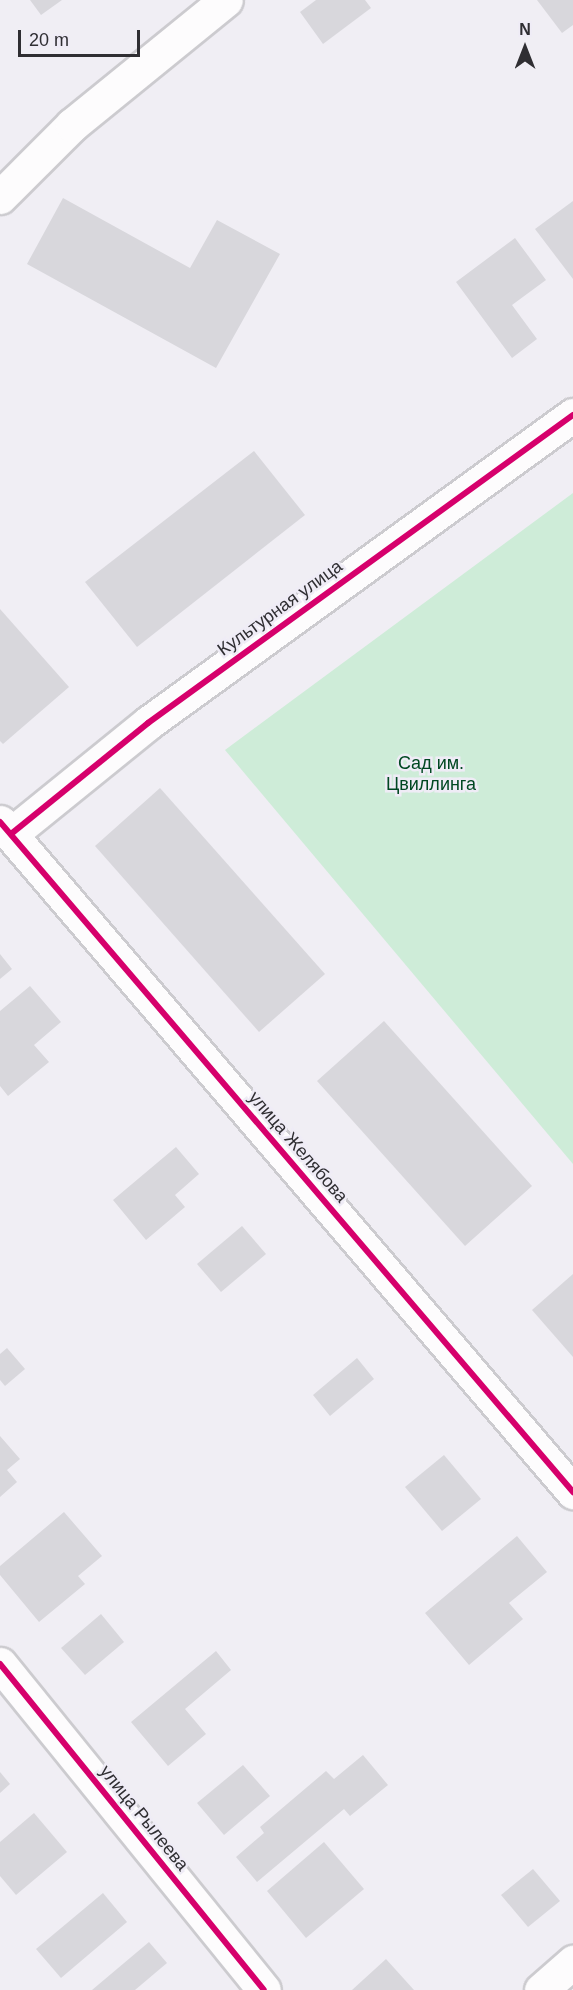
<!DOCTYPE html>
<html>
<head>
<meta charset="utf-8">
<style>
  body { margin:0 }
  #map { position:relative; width:573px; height:1990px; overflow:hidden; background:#f0eef4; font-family:Arial,sans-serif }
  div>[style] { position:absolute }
  .green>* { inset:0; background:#ceecd8 }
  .building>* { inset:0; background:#d8d7dc }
  .roads { filter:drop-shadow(2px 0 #cccbcf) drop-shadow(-2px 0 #cccbcf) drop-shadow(0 2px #cccbcf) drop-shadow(0 -2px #cccbcf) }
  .street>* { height:33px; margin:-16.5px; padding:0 16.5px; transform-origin:16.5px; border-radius:16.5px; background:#fdfcfd }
  .cycleway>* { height:6px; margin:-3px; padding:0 3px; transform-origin:3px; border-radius:3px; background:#d6006c }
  span { translate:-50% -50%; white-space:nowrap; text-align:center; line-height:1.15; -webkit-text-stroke:5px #efecf6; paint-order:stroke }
  .street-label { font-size:18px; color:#2f2e32 }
  .park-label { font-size:18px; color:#004822 }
  .north { position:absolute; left:495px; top:18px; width:60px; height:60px; -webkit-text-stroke:4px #efecf6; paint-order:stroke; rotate:0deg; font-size:16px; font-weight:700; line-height:24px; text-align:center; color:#2f2e32 }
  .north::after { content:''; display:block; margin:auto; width:21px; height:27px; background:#2f2e32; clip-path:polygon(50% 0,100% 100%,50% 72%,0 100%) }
  .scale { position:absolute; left:18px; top:30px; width:122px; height:27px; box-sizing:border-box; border:3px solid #2f2e32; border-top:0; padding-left:8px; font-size:18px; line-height:21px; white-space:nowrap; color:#2f2e32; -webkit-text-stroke:4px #efecf6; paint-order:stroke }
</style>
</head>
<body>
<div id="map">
  <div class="green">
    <div style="clip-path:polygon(573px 493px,573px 1164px,225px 750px)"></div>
  </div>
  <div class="building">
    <div style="clip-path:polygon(30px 0,62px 0,41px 15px)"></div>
    <div style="clip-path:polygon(316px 0,365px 0,371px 8px,323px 44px,300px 12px)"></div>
    <div style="clip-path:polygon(537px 0,573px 0,573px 25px,562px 33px)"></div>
    <div style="clip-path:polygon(63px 198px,190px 268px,217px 220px,280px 254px,216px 368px,27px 264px)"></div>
    <div style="clip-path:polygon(573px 201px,573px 279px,535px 229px)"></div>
    <div style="clip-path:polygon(515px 238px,546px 280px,512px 305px,537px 339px,512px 358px,456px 282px)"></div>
    <div style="clip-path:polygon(254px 451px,305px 515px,137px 647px,85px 582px)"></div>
    <div style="clip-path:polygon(0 609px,69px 687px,3px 744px,0 741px)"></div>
    <div style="clip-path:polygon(160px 788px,325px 974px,259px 1032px,95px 846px)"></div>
    <div style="clip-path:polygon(0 954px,12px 969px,0 979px)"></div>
    <div style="clip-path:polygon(30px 986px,61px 1022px,34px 1045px,49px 1062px,8px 1096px,0 1086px,0 1011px)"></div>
    <div style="clip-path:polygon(384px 1021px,532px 1186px,465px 1246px,317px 1081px)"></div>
    <div style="clip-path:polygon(176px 1147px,199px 1174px,175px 1195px,185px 1207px,146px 1240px,113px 1200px)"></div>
    <div style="clip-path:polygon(242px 1226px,266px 1254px,221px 1292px,197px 1264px)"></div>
    <div style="clip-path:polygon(573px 1274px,573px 1357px,532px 1310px)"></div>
    <div style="clip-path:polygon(7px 1348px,25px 1369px,5px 1386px,0 1380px,0 1354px)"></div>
    <div style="clip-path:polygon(357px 1358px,374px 1379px,330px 1416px,313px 1395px)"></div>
    <div style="clip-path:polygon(0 1436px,20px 1459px,7px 1470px,17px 1482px,0 1497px)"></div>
    <div style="clip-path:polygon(444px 1455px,481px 1499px,442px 1531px,405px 1487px)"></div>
    <div style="clip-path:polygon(64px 1512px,102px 1556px,78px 1576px,85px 1584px,39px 1622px,0 1575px,0 1566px)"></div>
    <div style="clip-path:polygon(517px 1536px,547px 1572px,509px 1603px,523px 1619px,469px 1665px,425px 1613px)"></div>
    <div style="clip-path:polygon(101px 1614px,124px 1642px,85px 1675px,61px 1648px)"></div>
    <div style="clip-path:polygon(216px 1651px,231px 1670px,185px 1709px,206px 1734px,168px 1766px,131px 1722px)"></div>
    <div style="clip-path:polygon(363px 1755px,388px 1785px,350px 1816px,344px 1809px,257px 1882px,236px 1857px,264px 1833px,260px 1827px,326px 1771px,334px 1779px)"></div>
    <div style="clip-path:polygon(243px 1765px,270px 1796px,224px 1835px,197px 1803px)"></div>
    <div style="clip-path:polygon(0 1772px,10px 1784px,0 1793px)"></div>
    <div style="clip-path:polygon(34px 1813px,67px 1852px,16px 1895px,0 1876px,0 1842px)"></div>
    <div style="clip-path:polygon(324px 1842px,364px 1889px,306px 1938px,267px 1891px)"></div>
    <div style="clip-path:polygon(533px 1869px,560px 1901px,528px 1927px,501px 1895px)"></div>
    <div style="clip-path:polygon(103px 1893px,127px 1922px,61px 1978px,36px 1949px)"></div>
    <div style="clip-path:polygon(149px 1942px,167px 1963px,135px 1990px,92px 1990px)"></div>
    <div style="clip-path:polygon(386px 1959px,414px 1990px,352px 1990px)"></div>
  </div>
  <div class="roads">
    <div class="street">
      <div style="left:0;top:197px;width:102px;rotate:-45deg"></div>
      <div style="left:72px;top:125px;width:198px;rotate:-39.1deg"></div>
      <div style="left:0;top:822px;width:882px;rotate:49.46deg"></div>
      <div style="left:11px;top:834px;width:176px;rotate:-39deg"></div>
      <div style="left:148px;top:723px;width:525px;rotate:-35.93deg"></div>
      <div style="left:0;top:1664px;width:419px;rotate:51deg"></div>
      <div style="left:541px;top:1990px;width:43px;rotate:-41.2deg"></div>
    </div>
  </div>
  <div class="cycleway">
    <div style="left:0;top:822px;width:882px;rotate:49.46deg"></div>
    <div style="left:11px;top:834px;width:176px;rotate:-39deg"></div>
    <div style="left:148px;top:723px;width:525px;rotate:-35.93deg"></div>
    <div style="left:0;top:1664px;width:419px;rotate:51deg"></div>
  </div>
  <div class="street-label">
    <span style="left:280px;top:608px;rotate:-36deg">Культурная улица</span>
    <span style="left:298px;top:1147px;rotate:49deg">улица Желябова</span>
    <span style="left:144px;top:1818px;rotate:51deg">улица Рылеева</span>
  </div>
  <div class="park-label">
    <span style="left:431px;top:774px">Сад им.<br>Цвиллинга</span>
  </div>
  <div class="north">N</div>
  <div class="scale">20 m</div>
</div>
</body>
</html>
